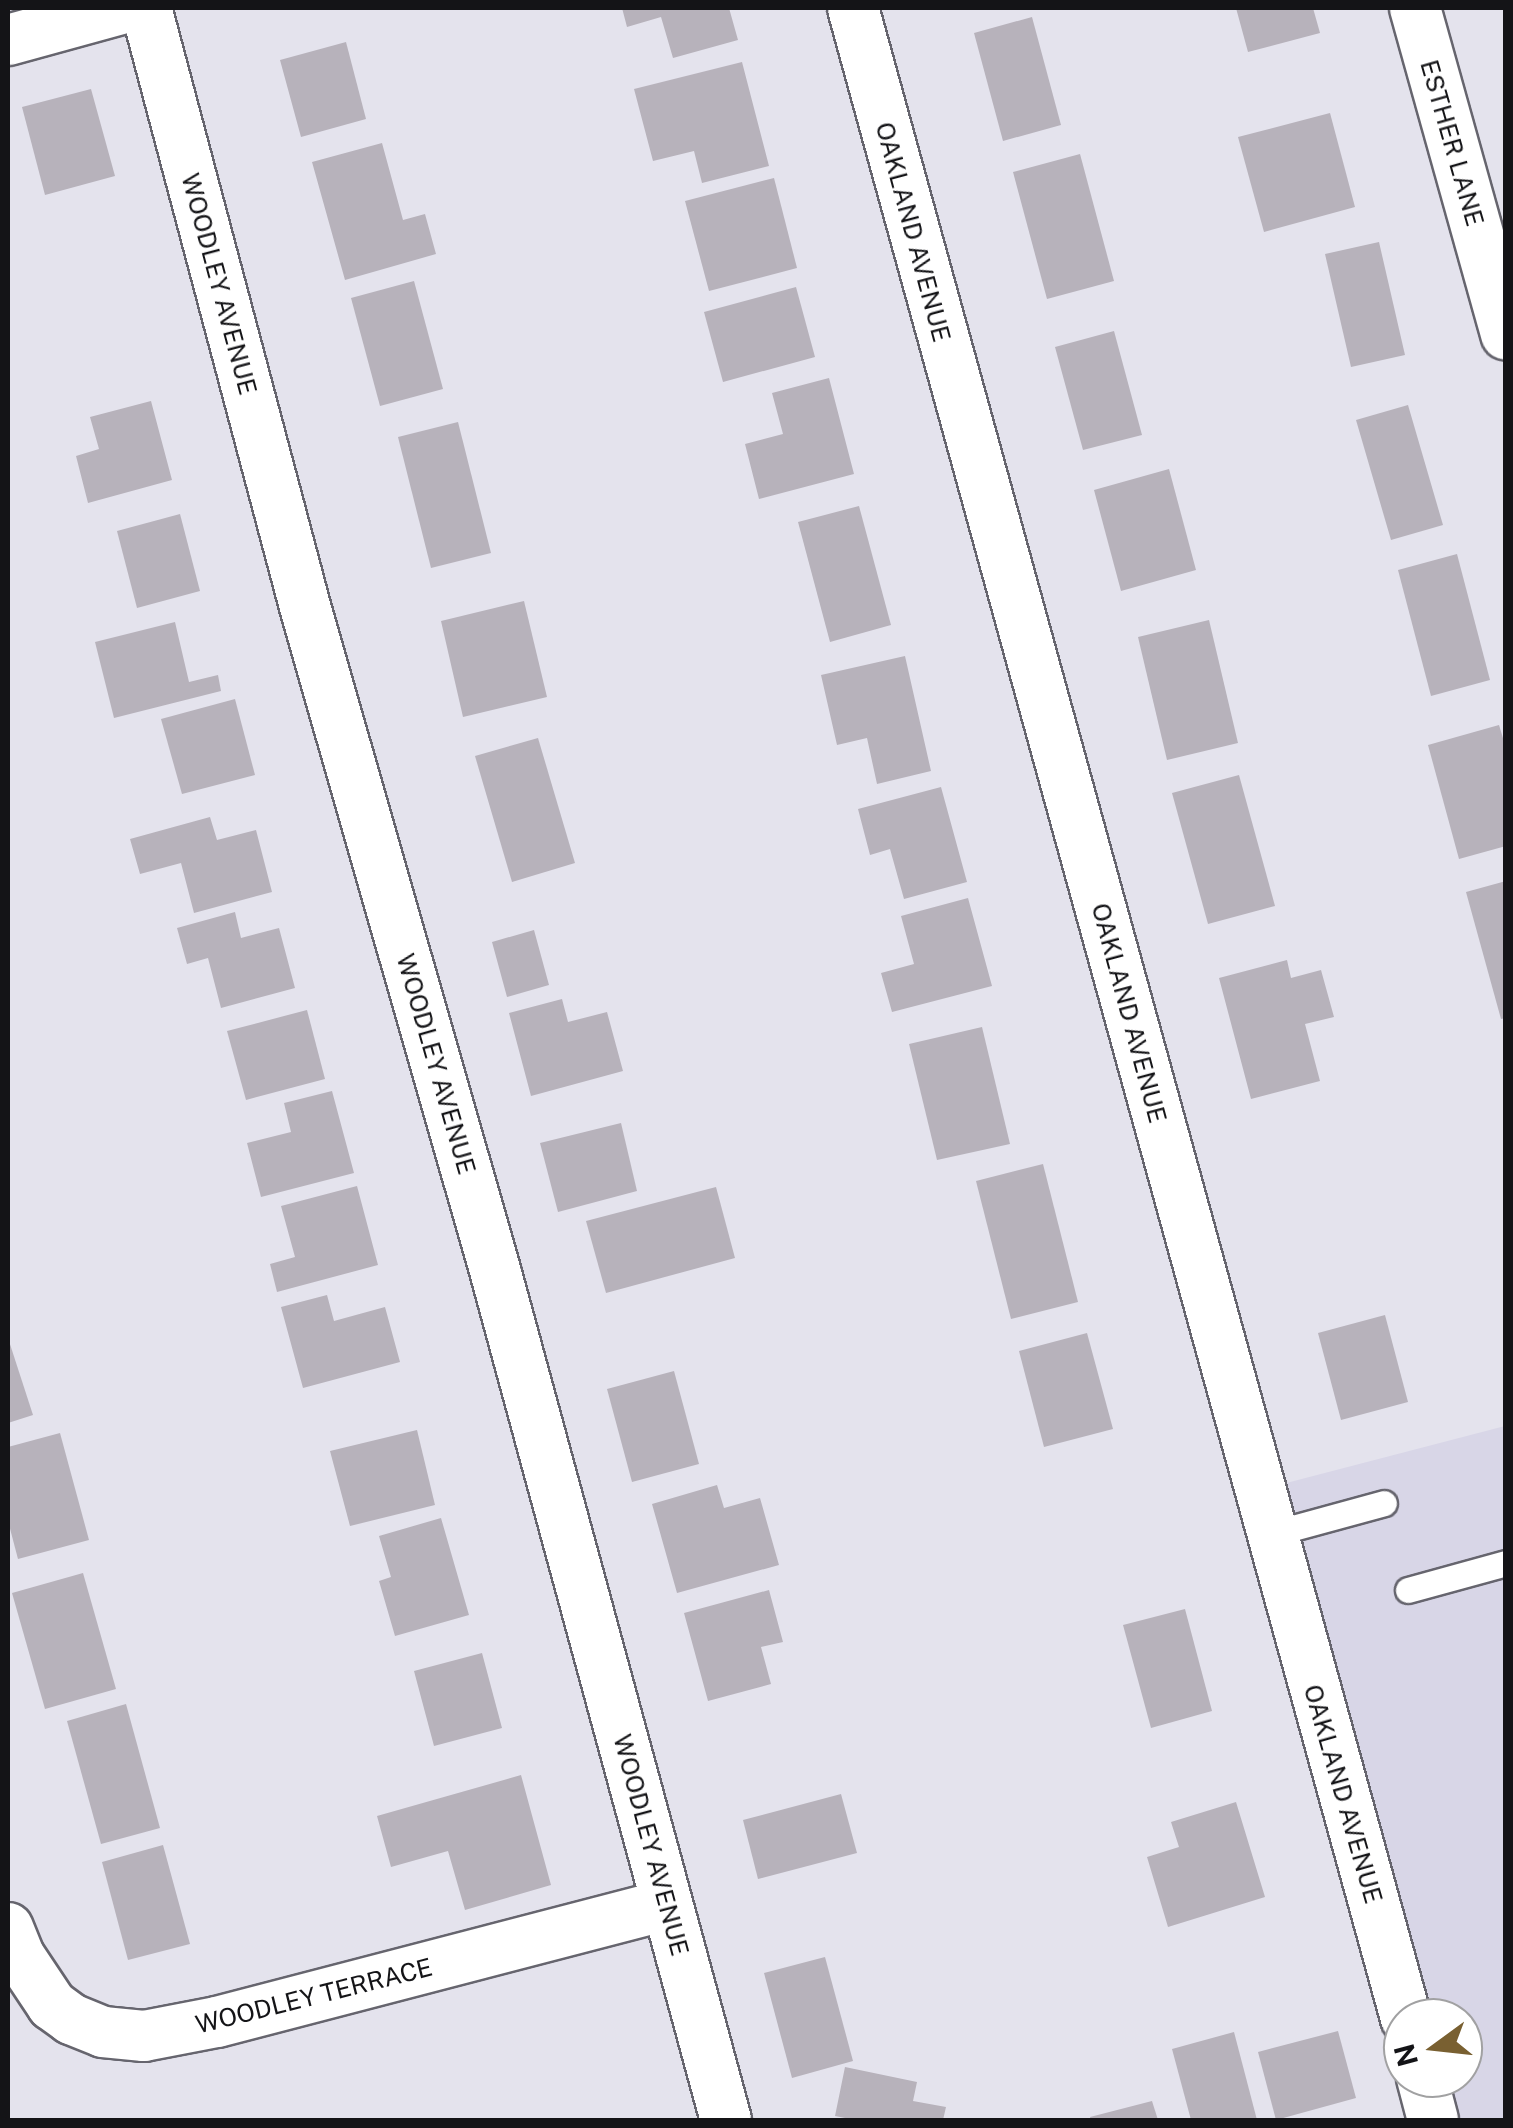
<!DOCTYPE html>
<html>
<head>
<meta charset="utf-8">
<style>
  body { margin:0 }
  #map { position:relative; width:1513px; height:2128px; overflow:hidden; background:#e4e3ed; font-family:"Public Sans",sans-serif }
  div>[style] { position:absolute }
  .built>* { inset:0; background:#d8d6e7 }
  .building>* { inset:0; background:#b7b2bb }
  .roads { filter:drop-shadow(2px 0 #66656e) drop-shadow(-2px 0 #66656e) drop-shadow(0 2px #66656e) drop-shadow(0 -2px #66656e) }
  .lane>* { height:25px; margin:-12.5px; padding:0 12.5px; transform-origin:12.5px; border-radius:12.5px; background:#fff }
  .street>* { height:50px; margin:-25px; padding:0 25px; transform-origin:25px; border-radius:25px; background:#fff }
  span { translate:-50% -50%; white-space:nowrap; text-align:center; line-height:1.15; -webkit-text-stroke:8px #fff; paint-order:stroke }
  .street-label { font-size:25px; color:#141417 }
  .frame { position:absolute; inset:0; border:10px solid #141417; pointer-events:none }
  .north { position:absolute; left:1383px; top:1998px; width:100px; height:100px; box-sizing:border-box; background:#fff; border:2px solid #a1a1a2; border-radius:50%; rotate:255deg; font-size:28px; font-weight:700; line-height:40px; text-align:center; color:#141417 }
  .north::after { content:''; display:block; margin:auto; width:35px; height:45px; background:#796031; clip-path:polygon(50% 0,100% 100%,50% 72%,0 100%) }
</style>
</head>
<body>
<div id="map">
  <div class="built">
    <div style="clip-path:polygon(1505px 1426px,1505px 2120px,1433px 2120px,1421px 2078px,1463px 2078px,1463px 2018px,1405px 2018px,1259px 1490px)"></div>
  </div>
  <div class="building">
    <div style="clip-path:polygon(622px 8px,729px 8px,738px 40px,673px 58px,661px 17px,627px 27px)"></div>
    <div style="clip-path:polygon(1236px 8px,1313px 8px,1320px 33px,1248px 52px)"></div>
    <div style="clip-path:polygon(1032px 17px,1061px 125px,1003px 141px,974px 33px)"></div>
    <div style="clip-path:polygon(346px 42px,366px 119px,301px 137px,280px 60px)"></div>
    <div style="clip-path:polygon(742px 62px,769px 166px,702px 183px,694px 151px,653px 161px,634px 89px)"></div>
    <div style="clip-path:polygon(91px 89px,115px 176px,45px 195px,22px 107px)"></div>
    <div style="clip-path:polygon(1330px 113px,1355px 207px,1264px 232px,1238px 137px)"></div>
    <div style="clip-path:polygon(382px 143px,403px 220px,425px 214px,436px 254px,345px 280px,312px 162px)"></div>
    <div style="clip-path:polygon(1080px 154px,1114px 281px,1047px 299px,1013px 172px)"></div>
    <div style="clip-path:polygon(774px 178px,797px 268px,709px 291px,685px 201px)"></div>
    <div style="clip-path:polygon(1379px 242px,1405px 355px,1351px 367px,1325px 254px)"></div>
    <div style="clip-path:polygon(414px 281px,443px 389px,380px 406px,351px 298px)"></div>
    <div style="clip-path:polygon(796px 287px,815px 357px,723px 382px,704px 312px)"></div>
    <div style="clip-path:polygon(1114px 331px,1142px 435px,1083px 450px,1055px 347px)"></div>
    <div style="clip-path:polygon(829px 378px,854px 474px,759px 499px,745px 444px,783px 434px,772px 393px)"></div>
    <div style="clip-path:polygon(151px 401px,172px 480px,88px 503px,76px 456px,99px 449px,90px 417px)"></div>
    <div style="clip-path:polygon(1408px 405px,1443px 525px,1391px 540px,1356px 420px)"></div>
    <div style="clip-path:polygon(458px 422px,491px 553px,431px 568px,398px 437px)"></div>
    <div style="clip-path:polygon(1169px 469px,1196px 570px,1121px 591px,1094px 490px)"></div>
    <div style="clip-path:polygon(859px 506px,891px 625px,830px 642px,798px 522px)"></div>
    <div style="clip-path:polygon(180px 514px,200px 591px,137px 608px,117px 531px)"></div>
    <div style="clip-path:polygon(1457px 554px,1490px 680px,1431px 696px,1398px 570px)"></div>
    <div style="clip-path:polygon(524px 601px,547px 697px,463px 717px,441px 621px)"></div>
    <div style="clip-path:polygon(1209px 620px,1238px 743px,1167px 760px,1138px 637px)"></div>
    <div style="clip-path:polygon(175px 622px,189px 682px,218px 675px,221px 691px,114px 718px,95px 642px)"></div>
    <div style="clip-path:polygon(905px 656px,931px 771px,877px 784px,867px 738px,837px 745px,821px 675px)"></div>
    <div style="clip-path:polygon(235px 699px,255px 775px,182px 794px,161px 719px)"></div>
    <div style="clip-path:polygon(1499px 725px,1506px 748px,1506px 846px,1459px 859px,1428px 745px)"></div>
    <div style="clip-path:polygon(538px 738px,575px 863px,512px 882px,475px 756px)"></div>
    <div style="clip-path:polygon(1239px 775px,1275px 906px,1208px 924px,1172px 793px)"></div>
    <div style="clip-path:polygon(941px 787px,967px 882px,904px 899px,890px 849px,870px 855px,858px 809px)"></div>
    <div style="clip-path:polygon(210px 817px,217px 840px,256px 830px,272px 892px,194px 913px,181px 863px,140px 874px,130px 839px)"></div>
    <div style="clip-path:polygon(1506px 881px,1506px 1018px,1501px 1019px,1466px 892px)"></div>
    <div style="clip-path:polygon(968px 898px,992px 986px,892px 1012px,881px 973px,914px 964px,901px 916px)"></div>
    <div style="clip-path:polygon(235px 912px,241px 938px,279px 928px,295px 988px,221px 1008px,208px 958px,187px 964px,177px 928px)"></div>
    <div style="clip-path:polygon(534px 930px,549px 985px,507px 997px,492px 942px)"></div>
    <div style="clip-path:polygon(1287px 960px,1291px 978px,1321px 970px,1334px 1017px,1305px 1024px,1320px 1081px,1251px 1099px,1219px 978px)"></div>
    <div style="clip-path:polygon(562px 999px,568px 1022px,607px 1012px,623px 1071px,531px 1096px,509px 1013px)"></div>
    <div style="clip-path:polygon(307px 1010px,325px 1079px,246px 1100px,227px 1031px)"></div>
    <div style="clip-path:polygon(982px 1027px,1010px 1144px,937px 1160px,909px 1044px)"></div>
    <div style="clip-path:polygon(332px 1091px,354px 1173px,261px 1197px,247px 1143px,291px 1132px,284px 1103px)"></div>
    <div style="clip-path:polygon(621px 1123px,637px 1191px,558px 1212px,540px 1143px)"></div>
    <div style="clip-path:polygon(1043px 1164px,1078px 1302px,1011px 1319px,976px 1181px)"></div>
    <div style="clip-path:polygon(357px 1186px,378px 1265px,277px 1292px,270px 1264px,295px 1257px,281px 1206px)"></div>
    <div style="clip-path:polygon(716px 1187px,735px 1258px,606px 1293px,586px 1221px)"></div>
    <div style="clip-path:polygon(327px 1295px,334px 1321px,385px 1307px,400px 1362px,303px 1388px,281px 1307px)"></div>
    <div style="clip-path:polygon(1385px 1315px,1408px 1402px,1341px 1420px,1318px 1333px)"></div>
    <div style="clip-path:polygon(1087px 1333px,1113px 1429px,1044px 1447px,1019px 1351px)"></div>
    <div style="clip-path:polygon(8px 1338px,33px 1415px,8px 1423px)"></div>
    <div style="clip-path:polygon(674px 1371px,699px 1464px,632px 1482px,607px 1389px)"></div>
    <div style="clip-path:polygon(417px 1430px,435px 1505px,350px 1526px,330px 1451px)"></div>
    <div style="clip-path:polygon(60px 1433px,89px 1540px,18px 1559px,8px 1521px,8px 1447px)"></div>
    <div style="clip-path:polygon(717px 1485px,724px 1508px,760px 1498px,779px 1565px,677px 1593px,652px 1504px)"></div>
    <div style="clip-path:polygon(441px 1518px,469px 1615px,395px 1636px,379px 1581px,391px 1577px,379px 1536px)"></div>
    <div style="clip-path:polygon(83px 1573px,116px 1689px,45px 1709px,12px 1593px)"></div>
    <div style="clip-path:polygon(769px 1590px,783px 1642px,761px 1647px,771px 1684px,708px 1701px,684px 1613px)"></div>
    <div style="clip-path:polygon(1185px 1609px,1212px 1711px,1151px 1728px,1123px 1625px)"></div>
    <div style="clip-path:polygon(482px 1653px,502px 1728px,434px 1746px,414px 1671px)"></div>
    <div style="clip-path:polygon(126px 1704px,160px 1828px,101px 1844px,67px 1721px)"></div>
    <div style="clip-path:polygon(521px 1775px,551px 1885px,465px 1910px,448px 1851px,391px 1867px,377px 1816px)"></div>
    <div style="clip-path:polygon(841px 1794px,857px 1853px,758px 1879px,743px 1820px)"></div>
    <div style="clip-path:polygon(1236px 1802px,1265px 1897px,1168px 1927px,1147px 1857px,1179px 1847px,1171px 1822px)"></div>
    <div style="clip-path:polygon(163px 1845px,190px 1944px,128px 1960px,102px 1862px)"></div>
    <div style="clip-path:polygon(825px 1957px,853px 2061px,792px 2078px,764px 1973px)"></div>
    <div style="clip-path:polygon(1338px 2031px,1356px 2098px,1276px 2120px,1258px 2052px)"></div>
    <div style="clip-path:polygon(1234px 2032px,1257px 2120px,1191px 2120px,1172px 2049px)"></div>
    <div style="clip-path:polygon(845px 2067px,917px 2082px,913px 2101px,946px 2107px,943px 2120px,855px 2120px,835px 2116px)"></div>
    <div style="clip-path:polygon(1152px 2101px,1158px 2120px,1091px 2120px,1090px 2117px)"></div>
  </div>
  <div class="roads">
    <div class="lane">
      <div style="left:1271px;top:1534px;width:117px;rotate:-15.3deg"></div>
      <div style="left:1408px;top:1590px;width:102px;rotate:-15.4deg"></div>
    </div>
    <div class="street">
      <div style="left:146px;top:8px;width:623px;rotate:75.12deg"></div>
      <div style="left:306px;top:610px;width:687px;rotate:74.02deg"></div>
      <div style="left:495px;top:1270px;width:881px;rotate:74.8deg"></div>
      <div style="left:853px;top:8px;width:2085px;rotate:74.62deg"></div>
      <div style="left:1415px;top:8px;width:339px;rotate:74.4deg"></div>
      <div style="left:8px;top:40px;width:121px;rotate:-15.3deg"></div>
      <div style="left:8px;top:1928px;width:31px;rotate:68deg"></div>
      <div style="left:20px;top:1957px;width:58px;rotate:56.3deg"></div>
      <div style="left:52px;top:2005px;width:24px;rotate:36deg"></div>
      <div style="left:71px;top:2019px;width:35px;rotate:22deg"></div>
      <div style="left:103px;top:2032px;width:41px;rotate:5.6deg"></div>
      <div style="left:144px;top:2036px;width:74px;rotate:-10.9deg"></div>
      <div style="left:217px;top:2022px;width:465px;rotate:-14.6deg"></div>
      <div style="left:1422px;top:2078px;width:43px;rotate:75.3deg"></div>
    </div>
  </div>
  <div class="street-label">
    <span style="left:1452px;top:143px;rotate:74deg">ESTHER LANE</span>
    <span style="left:913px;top:232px;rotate:75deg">OAKLAND AVENUE</span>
    <span style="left:219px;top:284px;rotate:75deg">WOODLEY AVENUE</span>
    <span style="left:1129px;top:1013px;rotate:75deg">OAKLAND AVENUE</span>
    <span style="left:436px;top:1064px;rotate:74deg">WOODLEY AVENUE</span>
    <span style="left:1343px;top:1794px;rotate:74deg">OAKLAND AVENUE</span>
    <span style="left:651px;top:1845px;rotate:75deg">WOODLEY AVENUE</span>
    <span style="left:314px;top:1996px;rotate:-14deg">WOODLEY TERRACE</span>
  </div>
  <div class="frame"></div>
  <div class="north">N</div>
</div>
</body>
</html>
